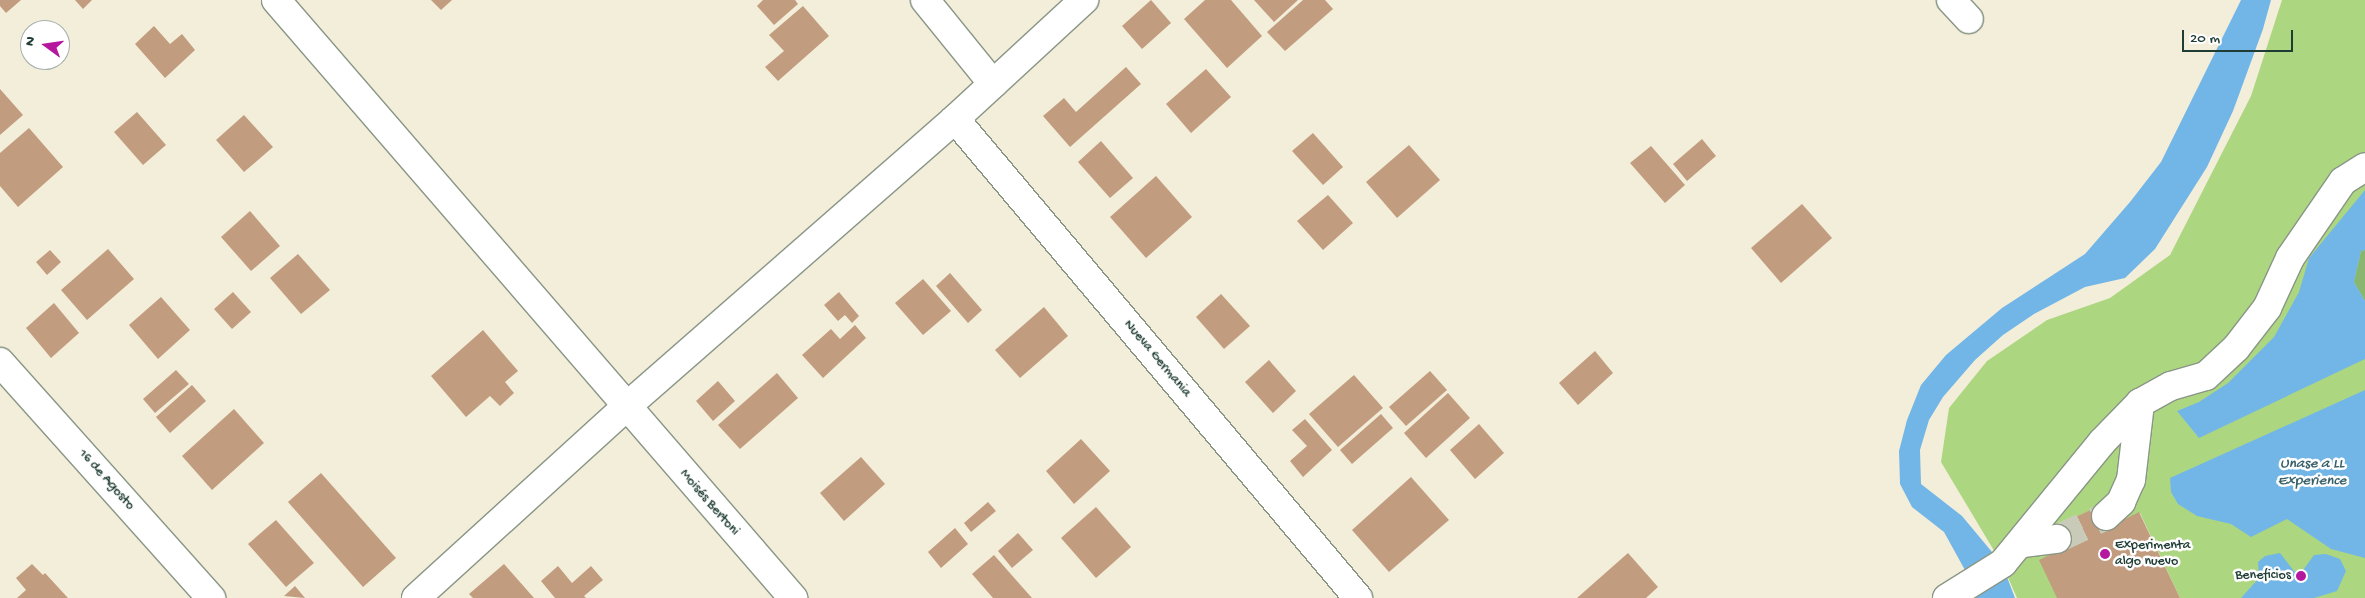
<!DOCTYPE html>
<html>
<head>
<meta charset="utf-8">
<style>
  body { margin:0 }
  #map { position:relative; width:2365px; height:598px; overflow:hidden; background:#f3eed9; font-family:"Gochi Hand",sans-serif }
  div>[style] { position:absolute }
  .green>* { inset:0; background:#add681 }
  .forest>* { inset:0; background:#8ab76f }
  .water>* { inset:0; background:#72b6e8 }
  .building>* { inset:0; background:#c29c7f }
  .minor-tunnel>* { height:28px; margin-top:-14px; transform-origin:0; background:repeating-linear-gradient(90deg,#c9cbb8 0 28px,transparent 0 42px) }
  .roads { filter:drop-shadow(1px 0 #899686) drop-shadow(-1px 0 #899686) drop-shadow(0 1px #899686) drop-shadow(0 -1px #899686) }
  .minor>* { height:28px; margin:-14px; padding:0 14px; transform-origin:14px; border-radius:14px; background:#fff }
  .dots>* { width:14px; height:14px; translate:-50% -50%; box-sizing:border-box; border:2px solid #fff; border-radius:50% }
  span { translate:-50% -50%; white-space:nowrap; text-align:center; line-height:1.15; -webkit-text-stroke:5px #fff; paint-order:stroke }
  .street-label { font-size:14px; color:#1f3d34 }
  .poi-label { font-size:14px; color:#1f3d34 }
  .left { translate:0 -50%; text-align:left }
  .right { translate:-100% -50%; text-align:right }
  .water-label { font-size:15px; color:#38616a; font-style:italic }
  .north { position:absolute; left:20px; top:20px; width:50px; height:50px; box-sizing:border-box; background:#fff; border:1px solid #a5b1ae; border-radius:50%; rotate:284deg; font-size:14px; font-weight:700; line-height:20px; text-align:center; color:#1f3d34 }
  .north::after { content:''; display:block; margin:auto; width:18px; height:22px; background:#b5179e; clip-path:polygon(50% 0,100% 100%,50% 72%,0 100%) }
  .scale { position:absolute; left:2182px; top:30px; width:111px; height:22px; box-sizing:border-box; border:2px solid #1f3d34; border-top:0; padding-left:6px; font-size:15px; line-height:18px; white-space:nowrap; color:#1f3d34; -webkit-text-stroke:4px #fff; paint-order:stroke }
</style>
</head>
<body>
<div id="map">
  <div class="green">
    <div style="clip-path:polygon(2282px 0,2365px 0,2365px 598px,2180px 598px,2140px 513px,2111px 526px,2101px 505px,2053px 528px,2057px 598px,2017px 598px,2002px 564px,1941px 462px,1949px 408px,1987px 361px,2047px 320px,2110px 298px,2170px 255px,2251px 96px)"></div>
  </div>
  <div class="forest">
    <div style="clip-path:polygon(2365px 250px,2365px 301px,2354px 282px,2361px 251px)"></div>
  </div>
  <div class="water">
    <div style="clip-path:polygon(2241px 0,2271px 0,2263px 29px,2233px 111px,2207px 167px,2155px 249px,2125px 278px,2085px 287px,2034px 314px,2003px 335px,1975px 360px,1943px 397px,1929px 420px,1920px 450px,1921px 484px,1962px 516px,2002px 564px,2015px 598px,1976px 598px,1971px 581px,1944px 532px,1912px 507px,1900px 484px,1899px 451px,1907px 420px,1921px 385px,1946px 355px,2002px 308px,2085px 254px,2130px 202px,2161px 162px)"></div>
    <div style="clip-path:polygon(2365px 190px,2365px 250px,2361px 251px,2354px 282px,2365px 301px,2365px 359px,2199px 438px,2177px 411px,2199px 402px,2228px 383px,2274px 337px,2299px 292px,2309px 258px)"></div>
    <div style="clip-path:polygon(2365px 390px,2365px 558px,2331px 549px,2287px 519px,2251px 537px,2231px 524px,2197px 516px,2178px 504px,2171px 492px,2170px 478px)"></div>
    <div style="clip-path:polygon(2280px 553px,2294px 571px,2301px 573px,2314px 555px,2326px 554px,2340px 559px,2346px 571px,2337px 591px,2314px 598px,2241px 598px,2259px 578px,2258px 562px,2265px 556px)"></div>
  </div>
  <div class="building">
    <div style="clip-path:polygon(0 0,21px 0,6px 13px,0 6px)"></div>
    <div style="clip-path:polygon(75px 0,92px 0,83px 9px)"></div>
    <div style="clip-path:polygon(431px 0,452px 0,441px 10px)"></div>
    <div style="clip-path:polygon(763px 0,795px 0,798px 4px,774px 25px,757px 6px)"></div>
    <div style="clip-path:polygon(1151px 0,1171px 23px,1142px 49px,1122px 26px)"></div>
    <div style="clip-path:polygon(1205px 0,1231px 0,1262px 36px,1227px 68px,1184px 19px)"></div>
    <div style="clip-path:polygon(1254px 0,1298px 0,1274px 22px)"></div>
    <div style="clip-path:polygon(1303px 0,1325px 0,1333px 9px,1285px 51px,1267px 32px)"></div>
    <div style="clip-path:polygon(803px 6px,829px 36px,778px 81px,765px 67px,784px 51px,769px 35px)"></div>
    <div style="clip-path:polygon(154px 26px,170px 44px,182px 34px,195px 50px,165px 78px,135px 44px)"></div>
    <div style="clip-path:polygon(1126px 67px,1141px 84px,1070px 147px,1043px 116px,1064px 98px,1076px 112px)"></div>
    <div style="clip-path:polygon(1206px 69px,1231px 97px,1191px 133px,1166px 104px)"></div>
    <div style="clip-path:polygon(0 89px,23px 115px,0 135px)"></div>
    <div style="clip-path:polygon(137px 112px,166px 145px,143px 165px,114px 132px)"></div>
    <div style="clip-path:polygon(244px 115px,273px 147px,244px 172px,216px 140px)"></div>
    <div style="clip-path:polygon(29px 128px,63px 167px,18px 207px,0 186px,0 153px)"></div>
    <div style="clip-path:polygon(1313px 133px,1343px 167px,1323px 185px,1292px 151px)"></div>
    <div style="clip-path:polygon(1702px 139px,1716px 156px,1687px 181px,1673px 164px)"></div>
    <div style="clip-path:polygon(1101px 141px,1133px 178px,1110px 198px,1078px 162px)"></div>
    <div style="clip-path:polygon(1409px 145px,1440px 180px,1397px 218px,1366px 182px)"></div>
    <div style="clip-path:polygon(1651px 146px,1685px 185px,1665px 203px,1630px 163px)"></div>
    <div style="clip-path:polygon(1156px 176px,1192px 217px,1146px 258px,1110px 217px)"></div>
    <div style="clip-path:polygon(1328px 195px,1353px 223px,1323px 250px,1297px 221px)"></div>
    <div style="clip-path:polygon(1802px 204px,1832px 238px,1781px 283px,1751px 248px)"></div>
    <div style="clip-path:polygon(250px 211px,280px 246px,251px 271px,221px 237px)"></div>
    <div style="clip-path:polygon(108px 249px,134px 279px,87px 320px,61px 290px)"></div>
    <div style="clip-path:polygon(50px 250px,61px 262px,47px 275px,36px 262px)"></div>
    <div style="clip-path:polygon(298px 254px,330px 290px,301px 314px,270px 278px)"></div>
    <div style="clip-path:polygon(950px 273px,982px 310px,968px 323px,936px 286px)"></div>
    <div style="clip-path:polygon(923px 279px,951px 311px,923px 335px,895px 303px)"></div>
    <div style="clip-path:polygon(233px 292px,251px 312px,232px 329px,214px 309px)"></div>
    <div style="clip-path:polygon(839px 292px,859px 316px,852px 323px,845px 315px,838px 321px,824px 305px)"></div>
    <div style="clip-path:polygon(1221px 294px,1250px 326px,1224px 349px,1196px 317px)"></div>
    <div style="clip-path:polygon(161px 297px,190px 330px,158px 359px,129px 325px)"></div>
    <div style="clip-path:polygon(54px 303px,79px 333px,51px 358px,26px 328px)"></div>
    <div style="clip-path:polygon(1044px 307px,1068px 336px,1020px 378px,995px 350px)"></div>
    <div style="clip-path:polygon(855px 325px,866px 338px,823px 378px,802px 355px,831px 329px,840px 339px)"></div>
    <div style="clip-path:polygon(483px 330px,518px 371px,505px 382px,514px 393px,500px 406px,490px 396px,466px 417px,431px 376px)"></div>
    <div style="clip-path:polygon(1595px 351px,1613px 373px,1578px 405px,1559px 383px)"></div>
    <div style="clip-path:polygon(1269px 360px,1296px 391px,1273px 413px,1245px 382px)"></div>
    <div style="clip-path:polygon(176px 370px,189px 384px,155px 413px,143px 399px)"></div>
    <div style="clip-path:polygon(1430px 371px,1447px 390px,1406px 426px,1389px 407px)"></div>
    <div style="clip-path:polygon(777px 373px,798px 398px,740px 449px,718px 425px)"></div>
    <div style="clip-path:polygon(1354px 375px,1383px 408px,1338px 447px,1309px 414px)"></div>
    <div style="clip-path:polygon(718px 381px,735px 401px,713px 421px,696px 401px)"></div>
    <div style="clip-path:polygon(192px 385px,206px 401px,170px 433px,156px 417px)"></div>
    <div style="clip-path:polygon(1448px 393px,1470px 418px,1426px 458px,1404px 433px)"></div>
    <div style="clip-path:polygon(234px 409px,264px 443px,212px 490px,182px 456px)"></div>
    <div style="clip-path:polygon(1381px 414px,1393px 428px,1352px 464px,1340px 450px)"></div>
    <div style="clip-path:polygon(1305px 419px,1332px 450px,1303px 477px,1290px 461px,1307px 446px,1292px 430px)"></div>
    <div style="clip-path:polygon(1479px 424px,1504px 453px,1475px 479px,1450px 450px)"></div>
    <div style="clip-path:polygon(1081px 439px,1110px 471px,1074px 504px,1046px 471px)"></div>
    <div style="clip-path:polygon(861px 457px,885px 484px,844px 521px,820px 493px)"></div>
    <div style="clip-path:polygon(321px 473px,396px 558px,363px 587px,288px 502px)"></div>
    <div style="clip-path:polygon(1411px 477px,1449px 520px,1389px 572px,1352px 530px)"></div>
    <div style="clip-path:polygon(988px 502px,996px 511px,971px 532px,964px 523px)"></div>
    <div style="clip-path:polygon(2101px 505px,2111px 526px,2139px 512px,2180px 598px,2057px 598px,2039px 560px,2062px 549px,2052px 528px)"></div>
    <div style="clip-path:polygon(1096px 507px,1131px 547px,1096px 578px,1061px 538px)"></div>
    <div style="clip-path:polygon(276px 520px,314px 563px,286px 587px,248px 544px)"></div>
    <div style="clip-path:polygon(955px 528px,968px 544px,941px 568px,928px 552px)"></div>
    <div style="clip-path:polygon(1018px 533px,1033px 550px,1012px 568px,998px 551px)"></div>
    <div style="clip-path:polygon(1628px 553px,1658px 587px,1646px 598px,1577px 598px)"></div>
    <div style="clip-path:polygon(994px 555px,1032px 598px,993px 598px,972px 574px)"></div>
    <div style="clip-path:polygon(32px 564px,43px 575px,45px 573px,68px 598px,17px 598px,26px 590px,16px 578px)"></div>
    <div style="clip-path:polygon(504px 564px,534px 598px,473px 598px,469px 594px)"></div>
    <div style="clip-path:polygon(558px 566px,572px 583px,591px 566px,603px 580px,584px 596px,586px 598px,555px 598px,541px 581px)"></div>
    <div style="clip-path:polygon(295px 586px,305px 598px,284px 596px)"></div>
  </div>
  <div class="minor-tunnel">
    <div style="left:2057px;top:539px;width:54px;rotate:-25.1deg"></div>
  </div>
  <div class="roads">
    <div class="minor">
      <div style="left:276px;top:0;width:791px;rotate:49.15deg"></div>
      <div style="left:925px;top:0;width:108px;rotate:51deg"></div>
      <div style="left:1951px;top:0;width:26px;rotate:47deg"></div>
      <div style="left:955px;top:119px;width:626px;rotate:49.92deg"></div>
      <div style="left:0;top:362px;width:317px;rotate:48.2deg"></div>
      <div style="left:2106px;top:516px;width:21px;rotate:-43deg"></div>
      <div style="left:2121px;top:502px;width:24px;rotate:-66deg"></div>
      <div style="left:2131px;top:480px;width:78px;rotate:-83.3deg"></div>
      <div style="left:2023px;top:543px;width:34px;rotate:-7deg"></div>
      <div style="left:416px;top:598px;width:284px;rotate:-42.3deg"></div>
      <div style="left:626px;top:407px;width:437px;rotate:-41.2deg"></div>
      <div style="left:955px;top:119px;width:176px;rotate:-42.7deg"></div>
      <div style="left:1947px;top:598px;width:66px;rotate:-32deg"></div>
      <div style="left:2003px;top:563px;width:156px;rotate:-50.7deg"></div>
      <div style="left:2102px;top:442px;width:54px;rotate:-45.7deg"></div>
      <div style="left:2140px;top:403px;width:35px;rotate:-29deg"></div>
      <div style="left:2171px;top:386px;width:36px;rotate:-16deg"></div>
      <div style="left:2206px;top:376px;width:41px;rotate:-43deg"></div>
      <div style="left:2236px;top:348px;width:51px;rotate:-52.2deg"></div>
      <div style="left:2267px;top:308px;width:55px;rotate:-65.3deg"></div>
      <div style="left:2290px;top:258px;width:93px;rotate:-55.5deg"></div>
      <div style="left:2343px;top:181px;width:26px;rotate:-32deg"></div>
    </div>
  </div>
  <div class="dots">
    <div style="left:2105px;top:554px;background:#b5179e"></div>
    <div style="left:2301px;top:576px;background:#b5179e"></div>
  </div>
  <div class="street-label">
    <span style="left:1157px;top:359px;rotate:50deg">Nueva Germania</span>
    <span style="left:106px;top:480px;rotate:48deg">16 de Agosto</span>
    <span style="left:709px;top:503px;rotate:49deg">Moisés Bertoni</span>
  </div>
  <div class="poi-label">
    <span class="left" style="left:2115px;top:554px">Experimenta<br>algo nuevo</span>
    <span class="right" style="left:2291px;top:576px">Beneficios</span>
  </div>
  <div class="water-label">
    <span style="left:2312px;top:473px">Unase a LL<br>Experience</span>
  </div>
  <div class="north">N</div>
  <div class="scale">20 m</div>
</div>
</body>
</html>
